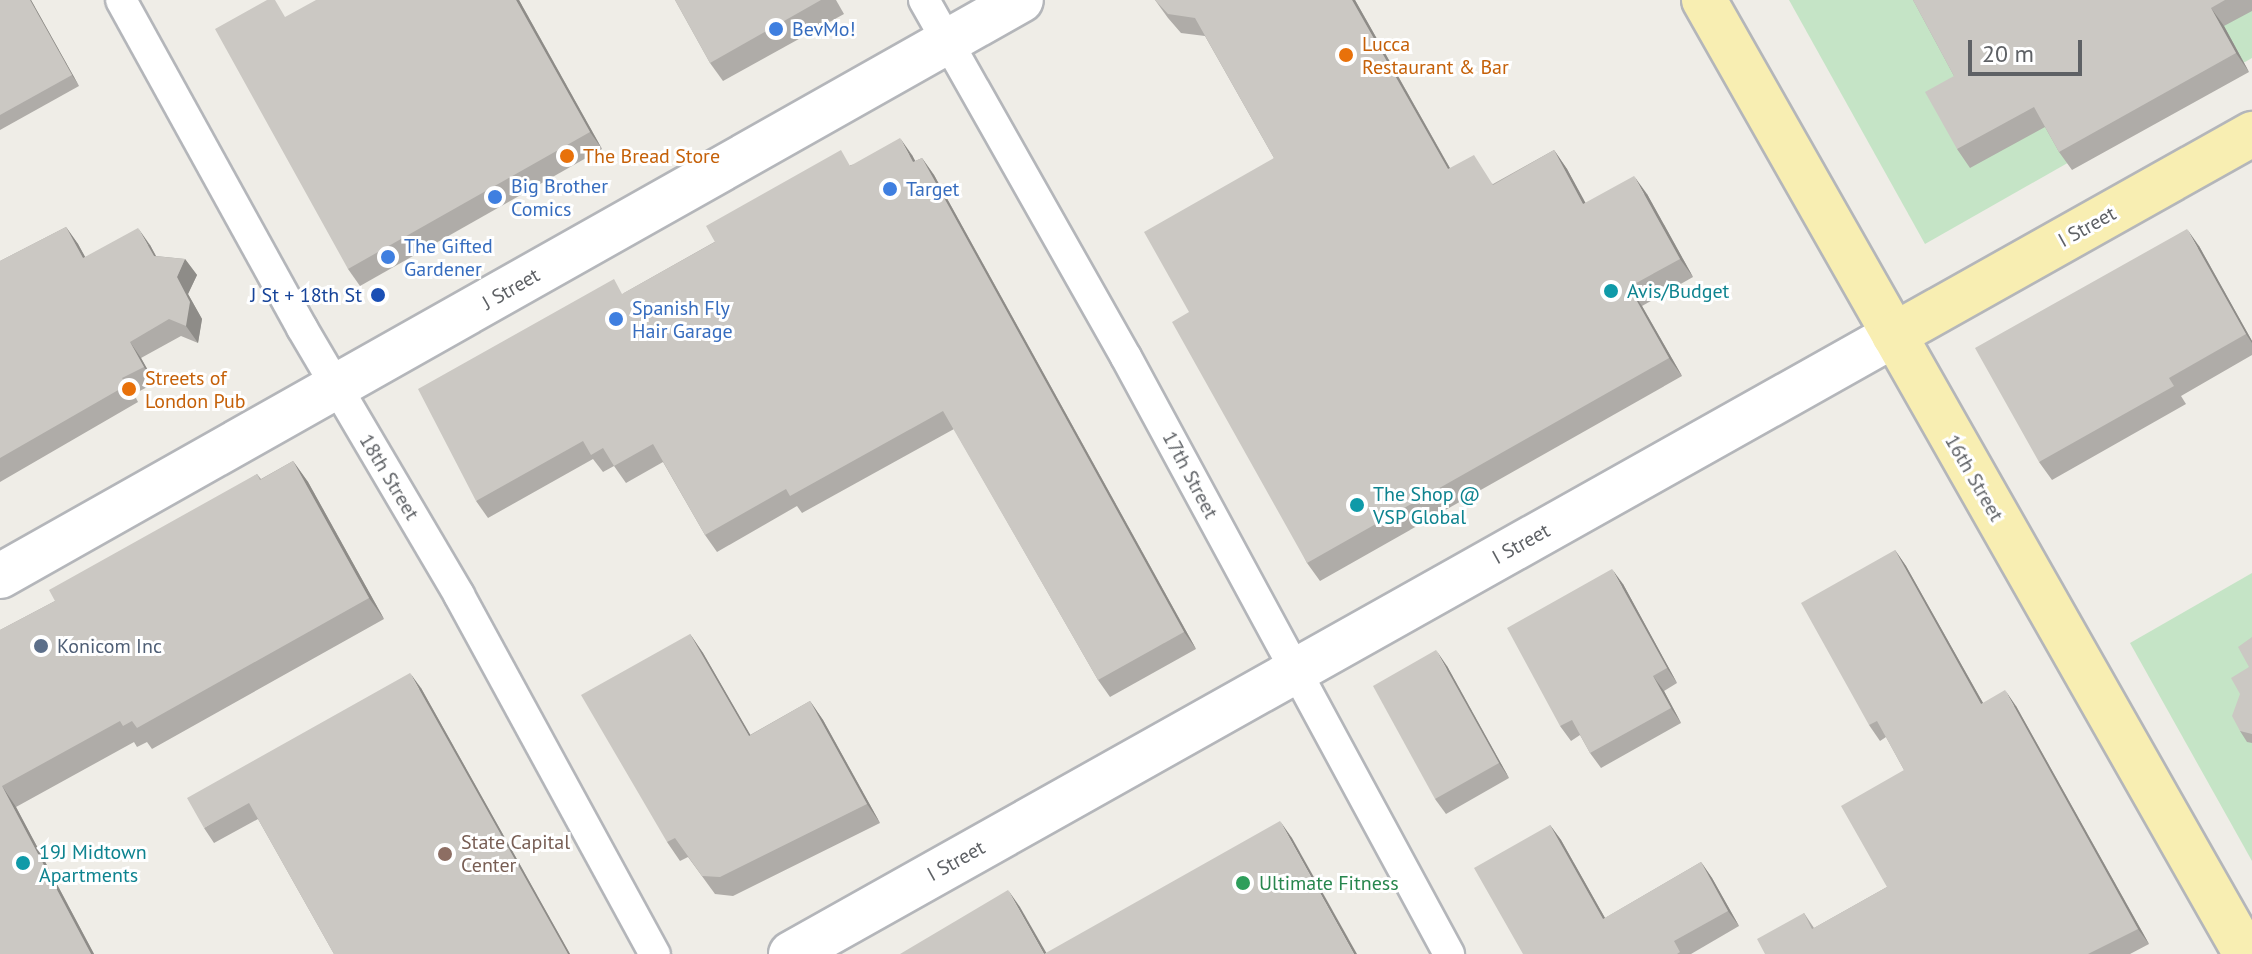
<!DOCTYPE html>
<html>
<head>
<meta charset="utf-8">
<style>
  body { margin:0 }
  #map { position:relative; width:2252px; height:954px; overflow:hidden; background:#efede7; font-family:"PT Sans",sans-serif }
  div>[style] { position:absolute }
  .green>* { inset:0; background:#c5e4c6 }
  .roads { filter:drop-shadow(2px 0 #b4b6ba) drop-shadow(-2px 0 #b4b6ba) drop-shadow(0 2px #b4b6ba) drop-shadow(0 -2px #b4b6ba) }
  .street>* { height:30px; margin:-15px; padding:0 15px; transform-origin:15px; border-radius:15px; background:#fff }
  .secondary>* { height:44px; margin:-22px; padding:0 22px; transform-origin:22px; border-radius:22px; background:#fff }
  .primary>* { height:44px; margin:-22px; padding:0 22px; transform-origin:22px; border-radius:22px; background:#f8eeb2 }
  .wall>* { inset:0; background:#afaca8 }
  .shaded-wall>* { inset:0; background:#8e8c88 }
  .building>* { inset:0; background:#cbc8c3 }
  .dots>* { width:22px; height:22px; translate:-50% -50%; box-sizing:border-box; border:4px solid #fff; border-radius:50% }
  span { translate:-50% -50%; white-space:nowrap; text-align:center; line-height:1.15; -webkit-text-stroke:6px #fff; paint-order:stroke }
  .shop-label { font-size:20px; color:#366cbe }
  .left { translate:0 -50%; text-align:left }
  .food-label { font-size:20px; color:#c56008 }
  .street-label { font-size:20px; color:#5e6165 }
  .culture-label { font-size:20px; color:#0d838f }
  .transit-label { font-size:20px; color:#164399 }
  .right { translate:-100% -50%; text-align:right }
  .service-label { font-size:20px; color:#4e5e75 }
  .education-label { font-size:20px; color:#785e54 }
  .leisure-label { font-size:20px; color:#27864d }
  .scale { position:absolute; left:1968px; top:40px; width:114px; height:36px; box-sizing:border-box; border:4px solid #5e6165; border-top:0; padding-left:10px; font-size:24px; line-height:28px; white-space:nowrap; color:#5e6165; -webkit-text-stroke:6px #fff; paint-order:stroke }
</style>
</head>
<body>
<div id="map">
  <div class="green">
    <div style="clip-path:polygon(1789px 0,2252px 0,2252px 58px,1925px 244px)"></div>
    <div style="clip-path:polygon(2252px 573px,2252px 861px,2130px 643px)"></div>
  </div>
  <div class="roads">
    <div class="street">
      <div style="left:121px;top:0;width:375px;rotate:61.1deg"></div>
      <div style="left:302px;top:328px;width:310px;rotate:59.5deg"></div>
      <div style="left:459px;top:595px;width:409px;rotate:61.4deg"></div>
      <div style="left:924px;top:0;width:410px;rotate:60.5deg"></div>
      <div style="left:1126px;top:357px;width:679px;rotate:61.58deg"></div>
    </div>
    <div class="secondary">
      <div style="left:0;top:576px;width:1172px;rotate:-29.43deg"></div>
      <div style="left:791px;top:954px;width:1265px;rotate:-29.3deg"></div>
    </div>
    <div class="primary">
      <div style="left:1704px;top:0;width:1097px;rotate:60.4deg"></div>
      <div style="left:1894px;top:335px;width:411px;rotate:-29.3deg"></div>
    </div>
  </div>
  <div class="wall">
    <div style="clip-path:polygon(0 0,31px 0,79px 86px,0 130px)"></div>
    <div style="clip-path:polygon(316px 0,519px 0,602px 149px,360px 286px,348px 269px)"></div>
    <div style="clip-path:polygon(675px 0,836px 0,844px 14px,723px 81px,710px 63px)"></div>
    <div style="clip-path:polygon(1155px 0,1355px 0,1450px 168px,1493px 184px,1554px 150px,1567px 169px,1585px 203px,1647px 194px,1693px 277px,1642px 306px,1682px 376px,1320px 581px,1307px 563px,1189px 312px,1274px 158px,1205px 36px,1181px 33px,1168px 18px)"></div>
    <div style="clip-path:polygon(1913px 0,2252px 0,2252px 11px,2224px 26px,2249px 72px,2072px 170px,2059px 152px,2045px 127px,1970px 168px,1957px 149px,1954px 76px)"></div>
    <div style="clip-path:polygon(912px 155px,915px 161px,922px 158px,934px 175px,1196px 649px,1110px 697px,1098px 680px,954px 429px,802px 513px,797px 506px,717px 552px,705px 535px,663px 462px,626px 483px,614px 466px,603px 472px,593px 459px,488px 518px,476px 501px,624px 293px,851px 165px)"></div>
    <div style="clip-path:polygon(66px 227px,78px 244px,85px 257px,150px 245px,156px 256px,185px 259px,197px 275px,188px 294px,202px 319px,198px 343px,181px 336px,141px 358px,155px 383px,134px 394px,138px 402px,0 482px,0 261px)"></div>
    <div style="clip-path:polygon(2199px 246px,2252px 341px,2252px 355px,2181px 396px,2186px 404px,2052px 480px,2039px 462px)"></div>
    <div style="clip-path:polygon(293px 461px,308px 482px,384px 619px,152px 749px,147px 742px,137px 747px,134px 742px,16px 807px,94px 954px,0 954px,0 630px,55px 601px,257px 474px,261px 479px)"></div>
    <div style="clip-path:polygon(1895px 550px,1906px 566px,1983px 703px,2016px 706px,2149px 944px,2130px 954px,1765px 954px,1804px 913px,1814px 928px,1887px 887px,1904px 770px,1886px 737px,1880px 741px,1869px 725px)"></div>
    <div style="clip-path:polygon(1623px 584px,1677px 683px,1664px 691px,1681px 723px,1601px 768px,1590px 753px,1580px 735px,1571px 741px,1560px 726px)"></div>
    <div style="clip-path:polygon(690px 634px,703px 653px,750px 735px,810px 701px,823px 720px,880px 823px,733px 896px,715px 894px,688px 857px,680px 861px,667px 842px)"></div>
    <div style="clip-path:polygon(2252px 637px,2252px 743px,2247px 742px,2240px 731px,2249px 667px)"></div>
    <div style="clip-path:polygon(1447px 666px,1509px 778px,1446px 814px,1435px 799px)"></div>
    <div style="clip-path:polygon(421px 688px,570px 954px,334px 954px,258px 819px,214px 843px,204px 828px)"></div>
    <div style="clip-path:polygon(1550px 825px,1561px 840px,1605px 918px,1701px 862px,1712px 878px,1739px 926px,1691px 954px,1523px 954px)"></div>
  </div>
  <div class="shaded-wall">
    <div style="clip-path:polygon(30px 0,31px 0,79px 86px,72px 75px)"></div>
    <div style="clip-path:polygon(516px 0,519px 0,602px 149px,590px 132px)"></div>
    <div style="clip-path:polygon(1352px 0,1355px 0,1461px 188px,1448px 169px)"></div>
    <div style="clip-path:polygon(2211px 8px,2224px 26px,2249px 72px,2236px 53px)"></div>
    <div style="clip-path:polygon(900px 138px,912px 155px,925px 179px,913px 162px)"></div>
    <div style="clip-path:polygon(1554px 150px,1567px 169px,1596px 222px,1583px 204px)"></div>
    <div style="clip-path:polygon(922px 158px,934px 175px,1196px 649px,1184px 632px)"></div>
    <div style="clip-path:polygon(1634px 176px,1647px 194px,1693px 277px,1680px 259px)"></div>
    <div style="clip-path:polygon(66px 227px,78px 244px,95px 275px,83px 258px)"></div>
    <div style="clip-path:polygon(138px 228px,150px 245px,165px 273px,154px 256px)"></div>
    <div style="clip-path:polygon(2187px 229px,2199px 246px,2252px 341px,2252px 343px,2246px 334px)"></div>
    <div style="clip-path:polygon(185px 259px,197px 275px,188px 294px,202px 319px,198px 343px,186px 326px,177px 277px)"></div>
    <div style="clip-path:polygon(1629px 287px,1642px 306px,1682px 376px,1669px 358px)"></div>
    <div style="clip-path:polygon(130px 342px,141px 358px,155px 383px,144px 367px)"></div>
    <div style="clip-path:polygon(293px 461px,308px 482px,384px 619px,369px 598px)"></div>
    <div style="clip-path:polygon(1895px 550px,1906px 566px,1992px 719px,1981px 704px)"></div>
    <div style="clip-path:polygon(1612px 569px,1623px 584px,1677px 683px,1667px 668px)"></div>
    <div style="clip-path:polygon(690px 634px,703px 653px,762px 755px,749px 736px)"></div>
    <div style="clip-path:polygon(1436px 650px,1447px 666px,1509px 778px,1499px 763px)"></div>
    <div style="clip-path:polygon(410px 673px,421px 688px,570px 954px,568px 954px)"></div>
    <div style="clip-path:polygon(1653px 676px,1664px 691px,1681px 723px,1671px 708px)"></div>
    <div style="clip-path:polygon(2005px 690px,2016px 706px,2149px 944px,2138px 929px)"></div>
    <div style="clip-path:polygon(810px 701px,823px 720px,880px 823px,867px 804px)"></div>
    <div style="clip-path:polygon(2px 786px,16px 807px,94px 954px,91px 954px)"></div>
    <div style="clip-path:polygon(1280px 821px,1292px 838px,1357px 954px,1354px 954px)"></div>
    <div style="clip-path:polygon(1550px 825px,1561px 840px,1614px 934px,1603px 919px)"></div>
    <div style="clip-path:polygon(1701px 862px,1712px 878px,1739px 926px,1728px 911px)"></div>
    <div style="clip-path:polygon(1008px 890px,1020px 907px,1047px 954px,1044px 954px)"></div>
  </div>
  <div class="building">
    <div style="clip-path:polygon(0 0,30px 0,72px 75px,0 115px)"></div>
    <div style="clip-path:polygon(267px 0,275px 0,285px 17px,316px 0,516px 0,590px 132px,348px 269px,215px 29px)"></div>
    <div style="clip-path:polygon(675px 0,821px 0,710px 63px)"></div>
    <div style="clip-path:polygon(1155px 0,1352px 0,1448px 169px,1474px 155px,1493px 185px,1554px 150px,1583px 204px,1634px 176px,1680px 259px,1629px 287px,1669px 358px,1307px 563px,1172px 322px,1189px 312px,1144px 232px,1274px 158px,1195px 18px,1168px 14px)"></div>
    <div style="clip-path:polygon(1913px 0,2225px 0,2211px 8px,2236px 53px,2059px 152px,2034px 107px,1957px 149px,1925px 92px,1954px 76px)"></div>
    <div style="clip-path:polygon(900px 138px,913px 162px,922px 158px,1184px 632px,1098px 680px,943px 411px,790px 496px,786px 489px,705px 535px,653px 444px,614px 466px,603px 448px,591px 455px,583px 441px,476px 501px,418px 389px,614px 279px,622px 294px,715px 242px,706px 226px,841px 150px,850px 166px)"></div>
    <div style="clip-path:polygon(66px 227px,83px 258px,138px 228px,154px 256px,185px 259px,177px 277px,190px 302px,186px 326px,169px 319px,130px 342px,144px 367px,122px 378px,127px 385px,0 458px,0 261px)"></div>
    <div style="clip-path:polygon(2187px 229px,2246px 334px,2169px 378px,2174px 386px,2039px 462px,1975px 348px)"></div>
    <div style="clip-path:polygon(293px 461px,369px 598px,137px 728px,132px 721px,123px 726px,120px 721px,2px 786px,91px 954px,0 954px,0 630px,55px 601px,49px 590px,257px 474px,260px 480px)"></div>
    <div style="clip-path:polygon(1895px 550px,1981px 704px,2005px 690px,2138px 929px,2088px 954px,1765px 954px,1757px 939px,1804px 913px,1812px 929px,1887px 887px,1841px 806px,1904px 770px,1877px 721px,1869px 725px,1801px 603px)"></div>
    <div style="clip-path:polygon(1612px 569px,1667px 668px,1653px 676px,1671px 708px,1590px 753px,1572px 720px,1560px 726px,1507px 628px)"></div>
    <div style="clip-path:polygon(690px 634px,749px 736px,810px 701px,867px 804px,720px 877px,702px 876px,675px 838px,667px 842px,581px 695px)"></div>
    <div style="clip-path:polygon(2252px 637px,2252px 734px,2240px 731px,2232px 716px,2240px 694px,2231px 678px,2249px 667px,2238px 647px)"></div>
    <div style="clip-path:polygon(1436px 650px,1499px 763px,1435px 799px,1373px 686px)"></div>
    <div style="clip-path:polygon(410px 673px,568px 954px,334px 954px,249px 803px,204px 828px,187px 798px)"></div>
    <div style="clip-path:polygon(1280px 821px,1354px 954px,900px 954px,1008px 890px,1044px 954px)"></div>
    <div style="clip-path:polygon(1550px 825px,1603px 919px,1701px 862px,1728px 911px,1674px 941px,1680px 952px,1677px 954px,1523px 954px,1474px 868px)"></div>
  </div>
  <div class="dots">
    <div style="left:776px;top:29px;background:#3f7fe0"></div>
    <div style="left:1346px;top:55px;background:#e8710a"></div>
    <div style="left:567px;top:156px;background:#e8710a"></div>
    <div style="left:890px;top:189px;background:#3f7fe0"></div>
    <div style="left:495px;top:197px;background:#3f7fe0"></div>
    <div style="left:388px;top:257px;background:#3f7fe0"></div>
    <div style="left:1611px;top:291px;background:#0f9aa8"></div>
    <div style="left:378px;top:295px;background:#1a4fb4"></div>
    <div style="left:616px;top:319px;background:#3f7fe0"></div>
    <div style="left:129px;top:389px;background:#e8710a"></div>
    <div style="left:1357px;top:505px;background:#0f9aa8"></div>
    <div style="left:41px;top:646px;background:#5c6f8a"></div>
    <div style="left:445px;top:854px;background:#8d6e63"></div>
    <div style="left:23px;top:863px;background:#0f9aa8"></div>
    <div style="left:1243px;top:883px;background:#2e9e5b"></div>
  </div>
  <div class="shop-label">
    <span class="left" style="left:792px;top:29px">BevMo!</span>
    <span class="left" style="left:511px;top:198px">Big Brother<br>Comics</span>
    <span class="left" style="left:906px;top:189px">Target</span>
    <span class="left" style="left:404px;top:258px">The Gifted<br>Gardener</span>
    <span class="left" style="left:632px;top:320px">Spanish Fly<br>Hair Garage</span>
  </div>
  <div class="food-label">
    <span class="left" style="left:1362px;top:56px">Lucca<br>Restaurant &amp; Bar</span>
    <span class="left" style="left:583px;top:156px">The Bread Store</span>
    <span class="left" style="left:145px;top:390px">Streets of<br>London Pub</span>
  </div>
  <div class="street-label">
    <span style="left:2087px;top:227px;rotate:-29deg">I Street</span>
    <span style="left:511px;top:289px;rotate:-30deg">J Street</span>
    <span style="left:1190px;top:475px;rotate:62deg">17th Street</span>
    <span style="left:389px;top:477px;rotate:59deg">18th Street</span>
    <span style="left:1974px;top:478px;rotate:60deg">16th Street</span>
    <span style="left:1521px;top:544px;rotate:-29deg">I Street</span>
    <span style="left:956px;top:861px;rotate:-29deg">I Street</span>
  </div>
  <div class="culture-label">
    <span class="left" style="left:1627px;top:291px">Avis/Budget</span>
    <span class="left" style="left:1373px;top:506px">The Shop @<br>VSP Global</span>
    <span class="left" style="left:39px;top:864px">19J Midtown<br>Apartments</span>
  </div>
  <div class="transit-label">
    <span class="right" style="left:362px;top:295px">J St + 18th St</span>
  </div>
  <div class="service-label">
    <span class="left" style="left:57px;top:646px">Konicom Inc</span>
  </div>
  <div class="education-label">
    <span class="left" style="left:461px;top:854px">State Capital<br>Center</span>
  </div>
  <div class="leisure-label">
    <span class="left" style="left:1259px;top:883px">Ultimate Fitness</span>
  </div>
  <div class="scale">20 m</div>
</div>
</body>
</html>
